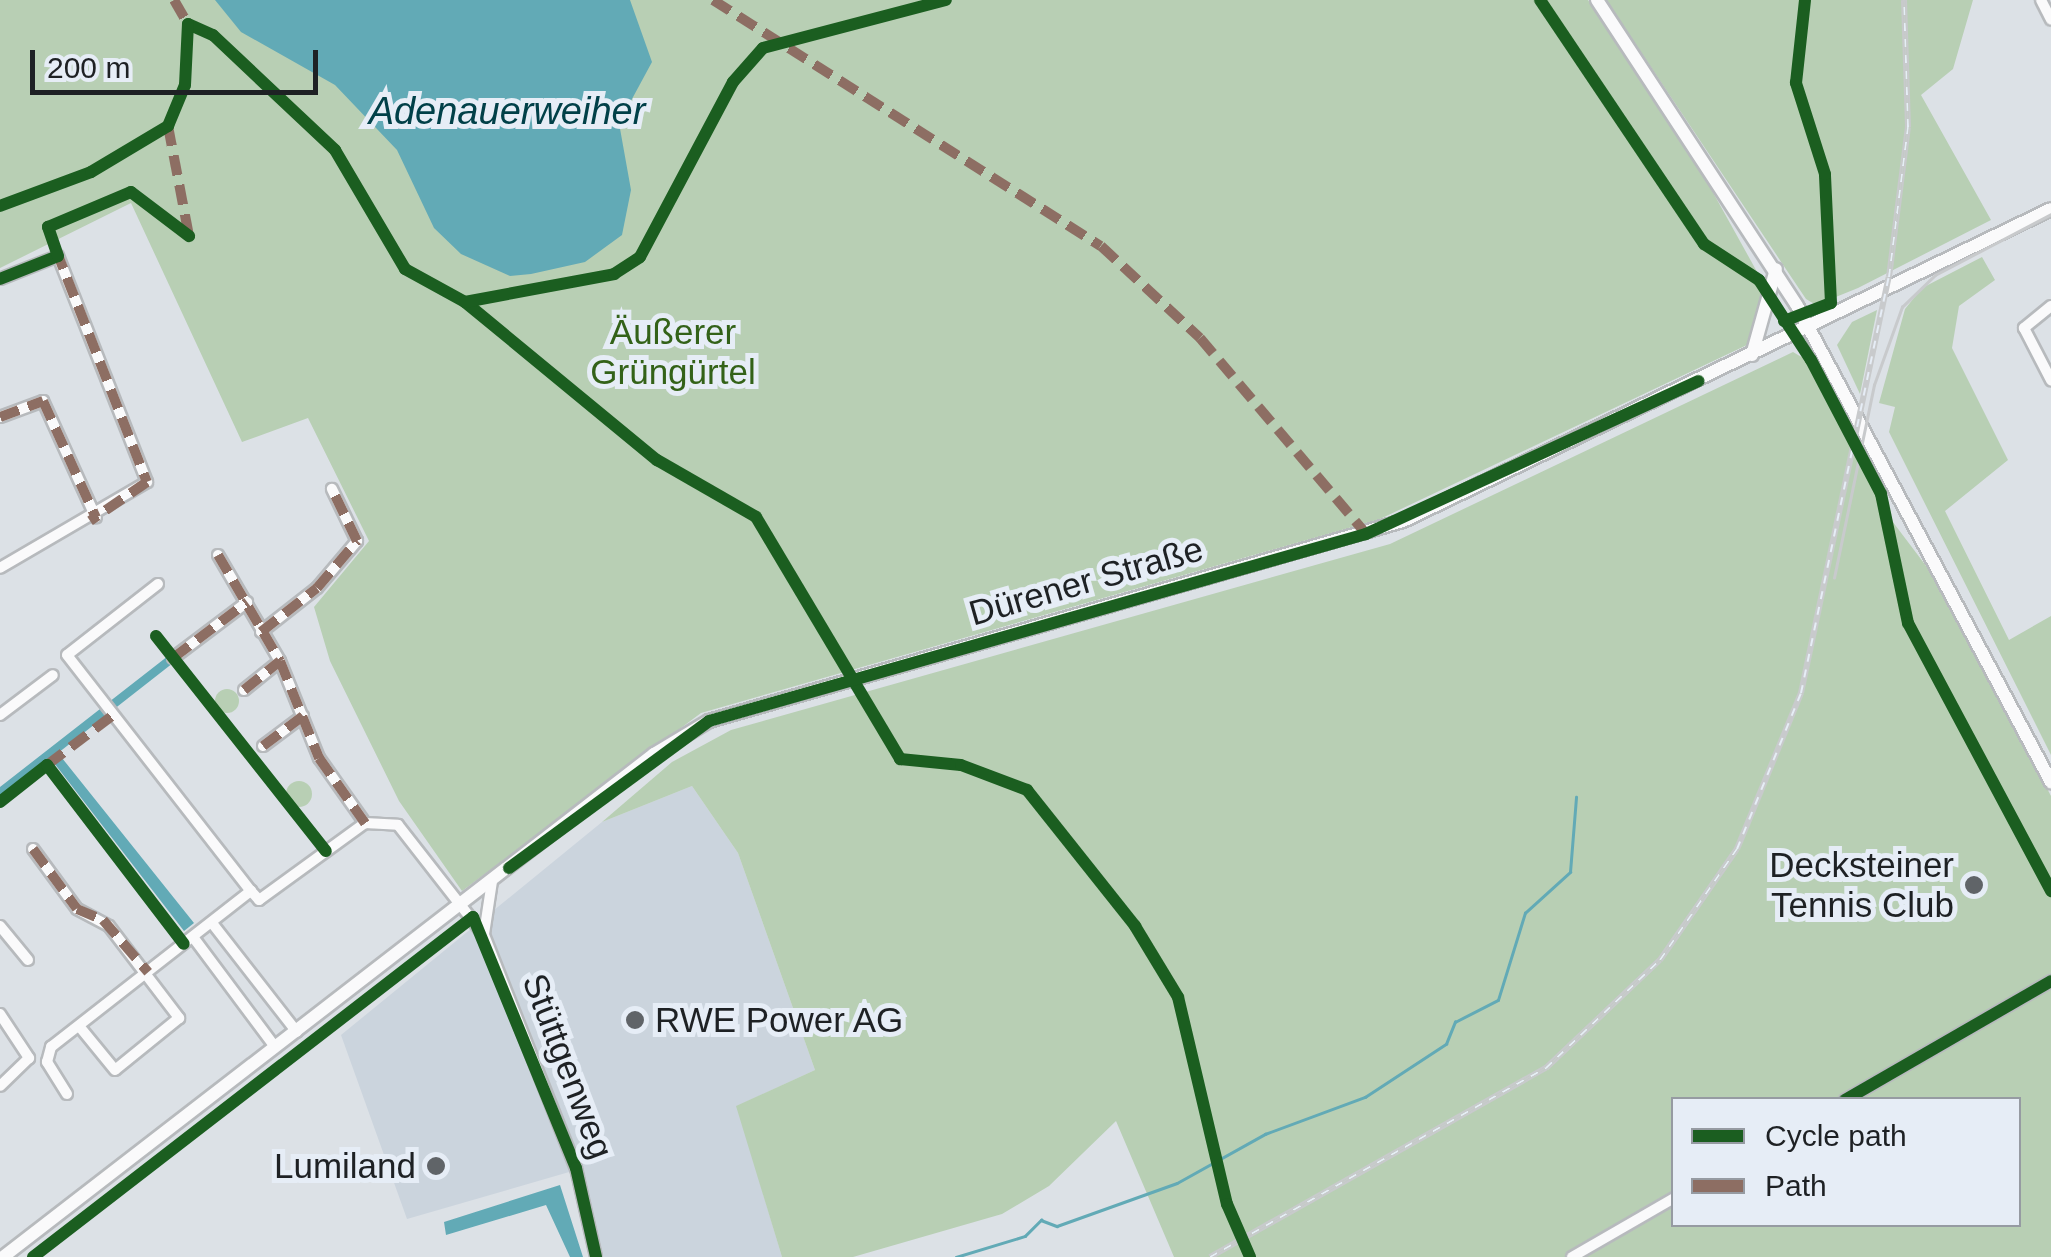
<!DOCTYPE html>
<html>
<head>
<meta charset="utf-8">
<style>
  body { margin:0 }
  #map { position:relative; width:2051px; height:1257px; overflow:hidden; background:#dce1e6; font-family:Helvetica,sans-serif }
  div>[style] { position:absolute }
  .built>* { inset:0; background:#cbd4dd }
  .green>* { inset:0; background:#b8cfb4 }
  .round { border-radius:50% }
  .water>* { inset:0; background:#62aab6 }
  .stream>* { height:2.5px; margin:-1.25px; padding:0 1.25px; transform-origin:1.25px; border-radius:1.25px; background:#62aab6 }
  .roads { filter:drop-shadow(2px 0 #b7babd) drop-shadow(-2px 0 #b7babd) drop-shadow(0 2px #b7babd) drop-shadow(0 -2px #b7babd) }
  .minor>* { height:10px; margin:-5px; padding:0 5px; transform-origin:5px; border-radius:5px; background:#fafafb }
  .major>* { height:12px; margin:-6px; padding:0 6px; transform-origin:6px; border-radius:6px; background:#fafafb }
  .tram>* { height:2.5px; margin:-1.25px; padding:0 1.25px; transform-origin:1.25px; border-radius:1.25px; background:#c8cacc }
  .rail>* { height:6px; margin-top:-3px; transform-origin:0; background:repeating-linear-gradient(90deg,#e6edf6 0 8px,#c8cacc 0 16px); box-sizing:border-box; border-block:2px solid #c8cacc }
  .quiet>* { height:10px; margin-top:-5px; transform-origin:0; background:repeating-linear-gradient(90deg,#8d6e63 0 20px,transparent 0 30px) }
  .cycleway>* { height:12px; margin:-6px; padding:0 6px; transform-origin:6px; border-radius:6px; background:#1b5e20 }
  .dots>* { width:28px; height:28px; translate:-50% -50%; box-sizing:border-box; border:5px solid #e6edf6; border-radius:50% }
  span { translate:-50% -50%; white-space:nowrap; text-align:center; line-height:1.15; -webkit-text-stroke:10px #e6edf6; paint-order:stroke }
  .park-label { font-size:35px; color:#336218 }
  .street-label { font-size:35px; color:#1e2124 }
  .poi-label { font-size:35px; color:#1e2124 }
  .right { translate:-100% -50%; text-align:right }
  .left { translate:0 -50%; text-align:left }
  .water-label { font-size:38px; color:#014048; font-style:italic }
  .legend { position:absolute; left:1671px; top:1097px; width:350px; height:130px; box-sizing:border-box; background:#e6edf6; border:2px solid #969ba2; margin:0; padding:12px 18px; list-style:none; font-size:30px; color:#1e2124 }
  .legend li { display:flex; align-items:center; gap:20px; height:50px }
  .legend b { width:50px; border:2px solid #969ba2 }
  .scale { position:absolute; left:30px; top:50px; width:288px; height:45px; box-sizing:border-box; border:5px solid #1e2124; border-top:0; padding-left:12px; font-size:30px; line-height:35px; white-space:nowrap; color:#1e2124; -webkit-text-stroke:8px #e6edf6; paint-order:stroke }
</style>
</head>
<body>
<div id="map">
  <div class="built">
    <div style="clip-path:polygon(692px 786px,738px 853px,815px 1070px,737px 1106px,782px 1257px,600px 1257px,583px 1168px,407px 1219px,341px 1035px,602px 822px)"></div>
  </div>
  <div class="green">
    <div style="clip-path:polygon(0 0,1588px 0,1670px 115px,1766px 288px,1747px 345px,1380px 519px,701px 713px,462px 891px,399px 801px,330px 661px,314px 607px,369px 541px,308px 418px,242px 442px,131px 203px,0 268px)"></div>
    <div style="clip-path:polygon(1606px 0,1973px 0,1953px 69px,1921px 95px,1991px 220px,1858px 288px,1816px 305px,1806px 299px)"></div>
    <div style="clip-path:polygon(1982px 257px,1995px 280px,1959px 306px,1952px 348px,2008px 460px,1945px 511px,2009px 640px,2051px 616px,2051px 755px,1889px 432px,1895px 407px,1879px 403px,1905px 309px,1922px 288px)"></div>
    <div style="clip-path:polygon(1877px 310px,1860px 394px,1837px 345px,1852px 322px)"></div>
    <div style="clip-path:polygon(evenodd,1793px 352px,1810px 362px,1883px 509px,1936px 579px,2051px 796px,2051px 1257px,1174px 1257px,1116px 1121px,1049px 1186px,1002px 1214px,853px 1257px,782px 1257px,736px 1106px,815px 1070px,738px 853px,692px 786px,602px 822px,672px 762px,731px 730px,1390px 544px,1793px 352px,1674px 1100px,2018px 1100px,2018px 1224px,1674px 1224px,1674px 1100px)"></div>
    <div class="round" style="left:215px;top:689px;width:24px;height:24px"></div>
    <div class="round" style="left:286px;top:781px;width:26px;height:26px"></div>
  </div>
  <div class="water">
    <div style="clip-path:polygon(215px 0,630px 0,652px 62px,619px 123px,631px 190px,622px 235px,585px 262px,531px 274px,510px 276px,461px 254px,434px 228px,397px 150px,335px 85px,241px 32px)"></div>
    <div style="clip-path:polygon(168px 656px,173px 663px,58px 753px,194px 923px,184px 931px,51px 759px,0 798px,0 787px)"></div>
    <div style="clip-path:polygon(560px 1185px,583px 1257px,570px 1257px,546px 1205px,446px 1235px,444px 1222px)"></div>
  </div>
  <div class="stream">
    <div style="left:956px;top:1257px;width:72px;rotate:-16.9deg"></div>
    <div style="left:1025px;top:1236px;width:23px;rotate:-45deg"></div>
    <div style="left:1041px;top:1220px;width:17px;rotate:21deg"></div>
    <div style="left:1057px;top:1226px;width:127px;rotate:-19.7deg"></div>
    <div style="left:1177px;top:1183px;width:101px;rotate:-29.1deg"></div>
    <div style="left:1265px;top:1134px;width:107px;rotate:-20.3deg"></div>
    <div style="left:1365px;top:1097px;width:97px;rotate:-33.2deg"></div>
    <div style="left:1446px;top:1044px;width:24px;rotate:-68deg"></div>
    <div style="left:1455px;top:1022px;width:48px;rotate:-27.1deg"></div>
    <div style="left:1498px;top:1000px;width:91px;rotate:-72.8deg"></div>
    <div style="left:1525px;top:913px;width:61px;rotate:-42.3deg"></div>
    <div style="left:1570px;top:872px;width:75px;rotate:-85.4deg"></div>
  </div>
  <div class="roads">
    <div class="minor">
      <div style="left:2041px;top:0;width:22px;rotate:63deg"></div>
      <div style="left:0;top:279px;width:62px;rotate:-21.6deg"></div>
      <div style="left:58px;top:256px;width:243px;rotate:68.5deg"></div>
      <div style="left:147px;top:482px;width:170px;rotate:149.7deg"></div>
      <div style="left:2051px;top:306px;width:35px;rotate:141deg"></div>
      <div style="left:2024px;top:328px;width:59px;rotate:62.6deg"></div>
      <div style="left:0;top:417px;width:46px;rotate:-20.4deg"></div>
      <div style="left:43px;top:401px;width:128px;rotate:65.6deg"></div>
      <div style="left:218px;top:555px;width:123px;rotate:59.7deg"></div>
      <div style="left:280px;top:661px;width:105px;rotate:68.1deg"></div>
      <div style="left:319px;top:758px;width:80px;rotate:54.7deg"></div>
      <div style="left:158px;top:584px;width:115px;rotate:142deg"></div>
      <div style="left:67px;top:655px;width:299px;rotate:52.1deg"></div>
      <div style="left:261px;top:632px;width:71px;rotate:-38.2deg"></div>
      <div style="left:317px;top:588px;width:62px;rotate:-49.6deg"></div>
      <div style="left:357px;top:541px;width:58px;rotate:-115.7deg"></div>
      <div style="left:173px;top:658px;width:93px;rotate:-37.1deg"></div>
      <div style="left:244px;top:690px;width:46px;rotate:-38.9deg"></div>
      <div style="left:0;top:715px;width:66px;rotate:-37deg"></div>
      <div style="left:263px;top:746px;width:50px;rotate:-36.9deg"></div>
      <div style="left:33px;top:849px;width:74px;rotate:53.7deg"></div>
      <div style="left:77px;top:909px;width:36px;rotate:28deg"></div>
      <div style="left:109px;top:926px;width:116px;rotate:52.7deg"></div>
      <div style="left:179px;top:1018px;width:82px;rotate:140.9deg"></div>
      <div style="left:115px;top:1070px;width:57px;rotate:-129.3deg"></div>
      <div style="left:212px;top:923px;width:138px;rotate:52.1deg"></div>
      <div style="left:0;top:926px;width:44px;rotate:50.5deg"></div>
      <div style="left:484px;top:934px;width:54px;rotate:-81.4deg"></div>
      <div style="left:193px;top:937px;width:137px;rotate:53.3deg"></div>
      <div style="left:0;top:1014px;width:53px;rotate:56.6deg"></div>
      <div style="left:29px;top:1058px;width:40px;rotate:136deg"></div>
      <div style="left:67px;top:1094px;width:38px;rotate:-122deg"></div>
      <div style="left:47px;top:1062px;width:16px;rotate:-75deg"></div>
      <div style="left:51px;top:1047px;width:254px;rotate:-38deg"></div>
      <div style="left:251px;top:891px;width:12px;rotate:48deg"></div>
      <div style="left:259px;top:900px;width:131px;rotate:-36deg"></div>
      <div style="left:365px;top:823px;width:33px;rotate:3deg"></div>
      <div style="left:398px;top:825px;width:140px;rotate:52deg"></div>
      <div style="left:484px;top:935px;width:251px;rotate:68.5deg"></div>
      <div style="left:576px;top:1168px;width:91px;rotate:77.3deg"></div>
      <div style="left:1845px;top:1100px;width:238px;rotate:-30deg"></div>
      <div style="left:1572px;top:1257px;width:118px;rotate:-30deg"></div>
    </div>
    <div class="major">
      <div style="left:1597px;top:0;width:366px;rotate:56.8deg"></div>
      <div style="left:1797px;top:306px;width:540px;rotate:61.92deg"></div>
      <div style="left:1752px;top:355px;width:89px;rotate:-74.4deg"></div>
      <div style="left:3px;top:1257px;width:823px;rotate:-37.69deg"></div>
      <div style="left:654px;top:754px;width:64px;rotate:-31deg"></div>
      <div style="left:709px;top:721px;width:722px;rotate:-16.08deg"></div>
      <div style="left:1403px;top:521px;width:719px;rotate:-25.71deg"></div>
    </div>
  </div>
  <div class="tram">
    <div style="left:1834px;top:578px;width:197px;rotate:-78.3deg"></div>
    <div style="left:1874px;top:385px;width:83px;rotate:-70.3deg"></div>
    <div style="left:1902px;top:307px;width:46px;rotate:-44.1deg"></div>
    <div style="left:1935px;top:275px;width:131px;rotate:-27.7deg"></div>
  </div>
  <div class="rail">
    <div style="left:1210px;top:1257px;width:386px;rotate:-29.4deg"></div>
    <div style="left:1546px;top:1068px;width:157px;rotate:-43.5deg"></div>
    <div style="left:1660px;top:960px;width:135px;rotate:-55.3deg"></div>
    <div style="left:1737px;top:849px;width:169px;rotate:-67.7deg"></div>
    <div style="left:1801px;top:693px;width:425px;rotate:-78.1deg"></div>
    <div style="left:1889px;top:277px;width:151px;rotate:-82.8deg"></div>
    <div style="left:1908px;top:127px;width:127px;rotate:-91.8deg"></div>
  </div>
  <div class="quiet">
    <div style="left:174px;top:0;width:28px;rotate:60deg"></div>
    <div style="left:713px;top:0;width:459px;rotate:32.4deg"></div>
    <div style="left:1101px;top:246px;width:135px;rotate:42.9deg"></div>
    <div style="left:1200px;top:338px;width:257px;rotate:49.7deg"></div>
    <div style="left:168px;top:126px;width:112px;rotate:79.2deg"></div>
    <div style="left:56px;top:250px;width:249px;rotate:68.6deg"></div>
    <div style="left:147px;top:482px;width:69px;rotate:145.6deg"></div>
    <div style="left:0;top:417px;width:46px;rotate:-20.4deg"></div>
    <div style="left:43px;top:401px;width:128px;rotate:65.6deg"></div>
    <div style="left:218px;top:555px;width:123px;rotate:59.7deg"></div>
    <div style="left:280px;top:661px;width:105px;rotate:68.1deg"></div>
    <div style="left:319px;top:758px;width:80px;rotate:54.7deg"></div>
    <div style="left:261px;top:632px;width:71px;rotate:-38.2deg"></div>
    <div style="left:317px;top:588px;width:62px;rotate:-49.6deg"></div>
    <div style="left:357px;top:541px;width:58px;rotate:-115.7deg"></div>
    <div style="left:173px;top:658px;width:93px;rotate:-37.1deg"></div>
    <div style="left:244px;top:690px;width:46px;rotate:-38.9deg"></div>
    <div style="left:263px;top:746px;width:50px;rotate:-36.9deg"></div>
    <div style="left:47px;top:765px;width:83px;rotate:-37.1deg"></div>
    <div style="left:33px;top:849px;width:74px;rotate:53.7deg"></div>
    <div style="left:77px;top:909px;width:28px;rotate:23deg"></div>
    <div style="left:103px;top:920px;width:69px;rotate:49.1deg"></div>
  </div>
  <div class="cycleway">
    <div style="left:1540px;top:0;width:294px;rotate:56.1deg"></div>
    <div style="left:1704px;top:244px;width:66px;rotate:33.2deg"></div>
    <div style="left:1759px;top:280px;width:95px;rotate:57deg"></div>
    <div style="left:1811px;top:360px;width:151px;rotate:62.4deg"></div>
    <div style="left:1881px;top:494px;width:132px;rotate:78.2deg"></div>
    <div style="left:1908px;top:623px;width:304px;rotate:61.9deg"></div>
    <div style="left:188px;top:24px;width:27px;rotate:24deg"></div>
    <div style="left:213px;top:35px;width:168px;rotate:43.3deg"></div>
    <div style="left:335px;top:150px;width:138px;rotate:59.5deg"></div>
    <div style="left:405px;top:269px;width:68px;rotate:28.8deg"></div>
    <div style="left:465px;top:302px;width:249px;rotate:39.5deg"></div>
    <div style="left:657px;top:460px;width:114px;rotate:29.9deg"></div>
    <div style="left:756px;top:517px;width:282px;rotate:59.2deg"></div>
    <div style="left:900px;top:759px;width:61px;rotate:5.6deg"></div>
    <div style="left:961px;top:765px;width:71px;rotate:20.7deg"></div>
    <div style="left:1027px;top:790px;width:174px;rotate:51.5deg"></div>
    <div style="left:1135px;top:926px;width:83px;rotate:58.8deg"></div>
    <div style="left:1178px;top:997px;width:213px;rotate:76.7deg"></div>
    <div style="left:1227px;top:1204px;width:58px;rotate:66.5deg"></div>
    <div style="left:0;top:206px;width:97px;rotate:-20.5deg"></div>
    <div style="left:91px;top:172px;width:90px;rotate:-30.9deg"></div>
    <div style="left:168px;top:126px;width:44px;rotate:-67.5deg"></div>
    <div style="left:185px;top:85px;width:61px;rotate:-87.2deg"></div>
    <div style="left:0;top:279px;width:62px;rotate:-21.6deg"></div>
    <div style="left:58px;top:256px;width:31px;rotate:-109deg"></div>
    <div style="left:48px;top:227px;width:90px;rotate:-22.9deg"></div>
    <div style="left:131px;top:192px;width:73px;rotate:37.2deg"></div>
    <div style="left:465px;top:302px;width:152px;rotate:-10.6deg"></div>
    <div style="left:614px;top:274px;width:31px;rotate:-33deg"></div>
    <div style="left:640px;top:257px;width:198px;rotate:-62deg"></div>
    <div style="left:733px;top:82px;width:45px;rotate:-48.6deg"></div>
    <div style="left:763px;top:48px;width:189px;rotate:-14.7deg"></div>
    <div style="left:1784px;top:321px;width:50px;rotate:-21deg"></div>
    <div style="left:1831px;top:303px;width:129px;rotate:-92.7deg"></div>
    <div style="left:1825px;top:174px;width:96px;rotate:-107.7deg"></div>
    <div style="left:1796px;top:83px;width:83px;rotate:-83.8deg"></div>
    <div style="left:156px;top:636px;width:274px;rotate:51.7deg"></div>
    <div style="left:0;top:802px;width:60px;rotate:-38.2deg"></div>
    <div style="left:47px;top:765px;width:225px;rotate:52.6deg"></div>
    <div style="left:509px;top:868px;width:248px;rotate:-36.3deg"></div>
    <div style="left:709px;top:721px;width:683px;rotate:-15.89deg"></div>
    <div style="left:1366px;top:534px;width:366px;rotate:-24.7deg"></div>
    <div style="left:1845px;top:1100px;width:238px;rotate:-30deg"></div>
    <div style="left:33px;top:1257px;width:556px;rotate:-37.69deg"></div>
    <div style="left:473px;top:917px;width:271px;rotate:67.7deg"></div>
    <div style="left:576px;top:1168px;width:91px;rotate:77.3deg"></div>
  </div>
  <div class="dots">
    <div style="left:1974px;top:885px;background:#606468"></div>
    <div style="left:635px;top:1020px;background:#606468"></div>
    <div style="left:436px;top:1166px;background:#606468"></div>
  </div>
  <div class="park-label">
    <span style="left:673px;top:352px">Äußerer<br>Grüngürtel</span>
  </div>
  <div class="street-label">
    <span style="left:1086px;top:581px;rotate:-16deg">Dürener Straße</span>
    <span style="left:568px;top:1066px;rotate:69deg">Stüttgenweg</span>
  </div>
  <div class="poi-label">
    <span class="right" style="left:1954px;top:885px">Decksteiner<br>Tennis Club</span>
    <span class="left" style="left:655px;top:1020px">RWE Power AG</span>
    <span class="right" style="left:416px;top:1166px">Lumiland</span>
  </div>
  <div class="water-label">
    <span style="left:507px;top:112px">Adenauerweiher</span>
  </div>
  <ul class="legend">
  <li><b style="height:12px;background:#1b5e20"></b>Cycle path</li>
  <li><b style="height:12px;background:#8d6e63"></b>Path</li>
  </ul>
  <div class="scale">200 m</div>
</div>
</body>
</html>
